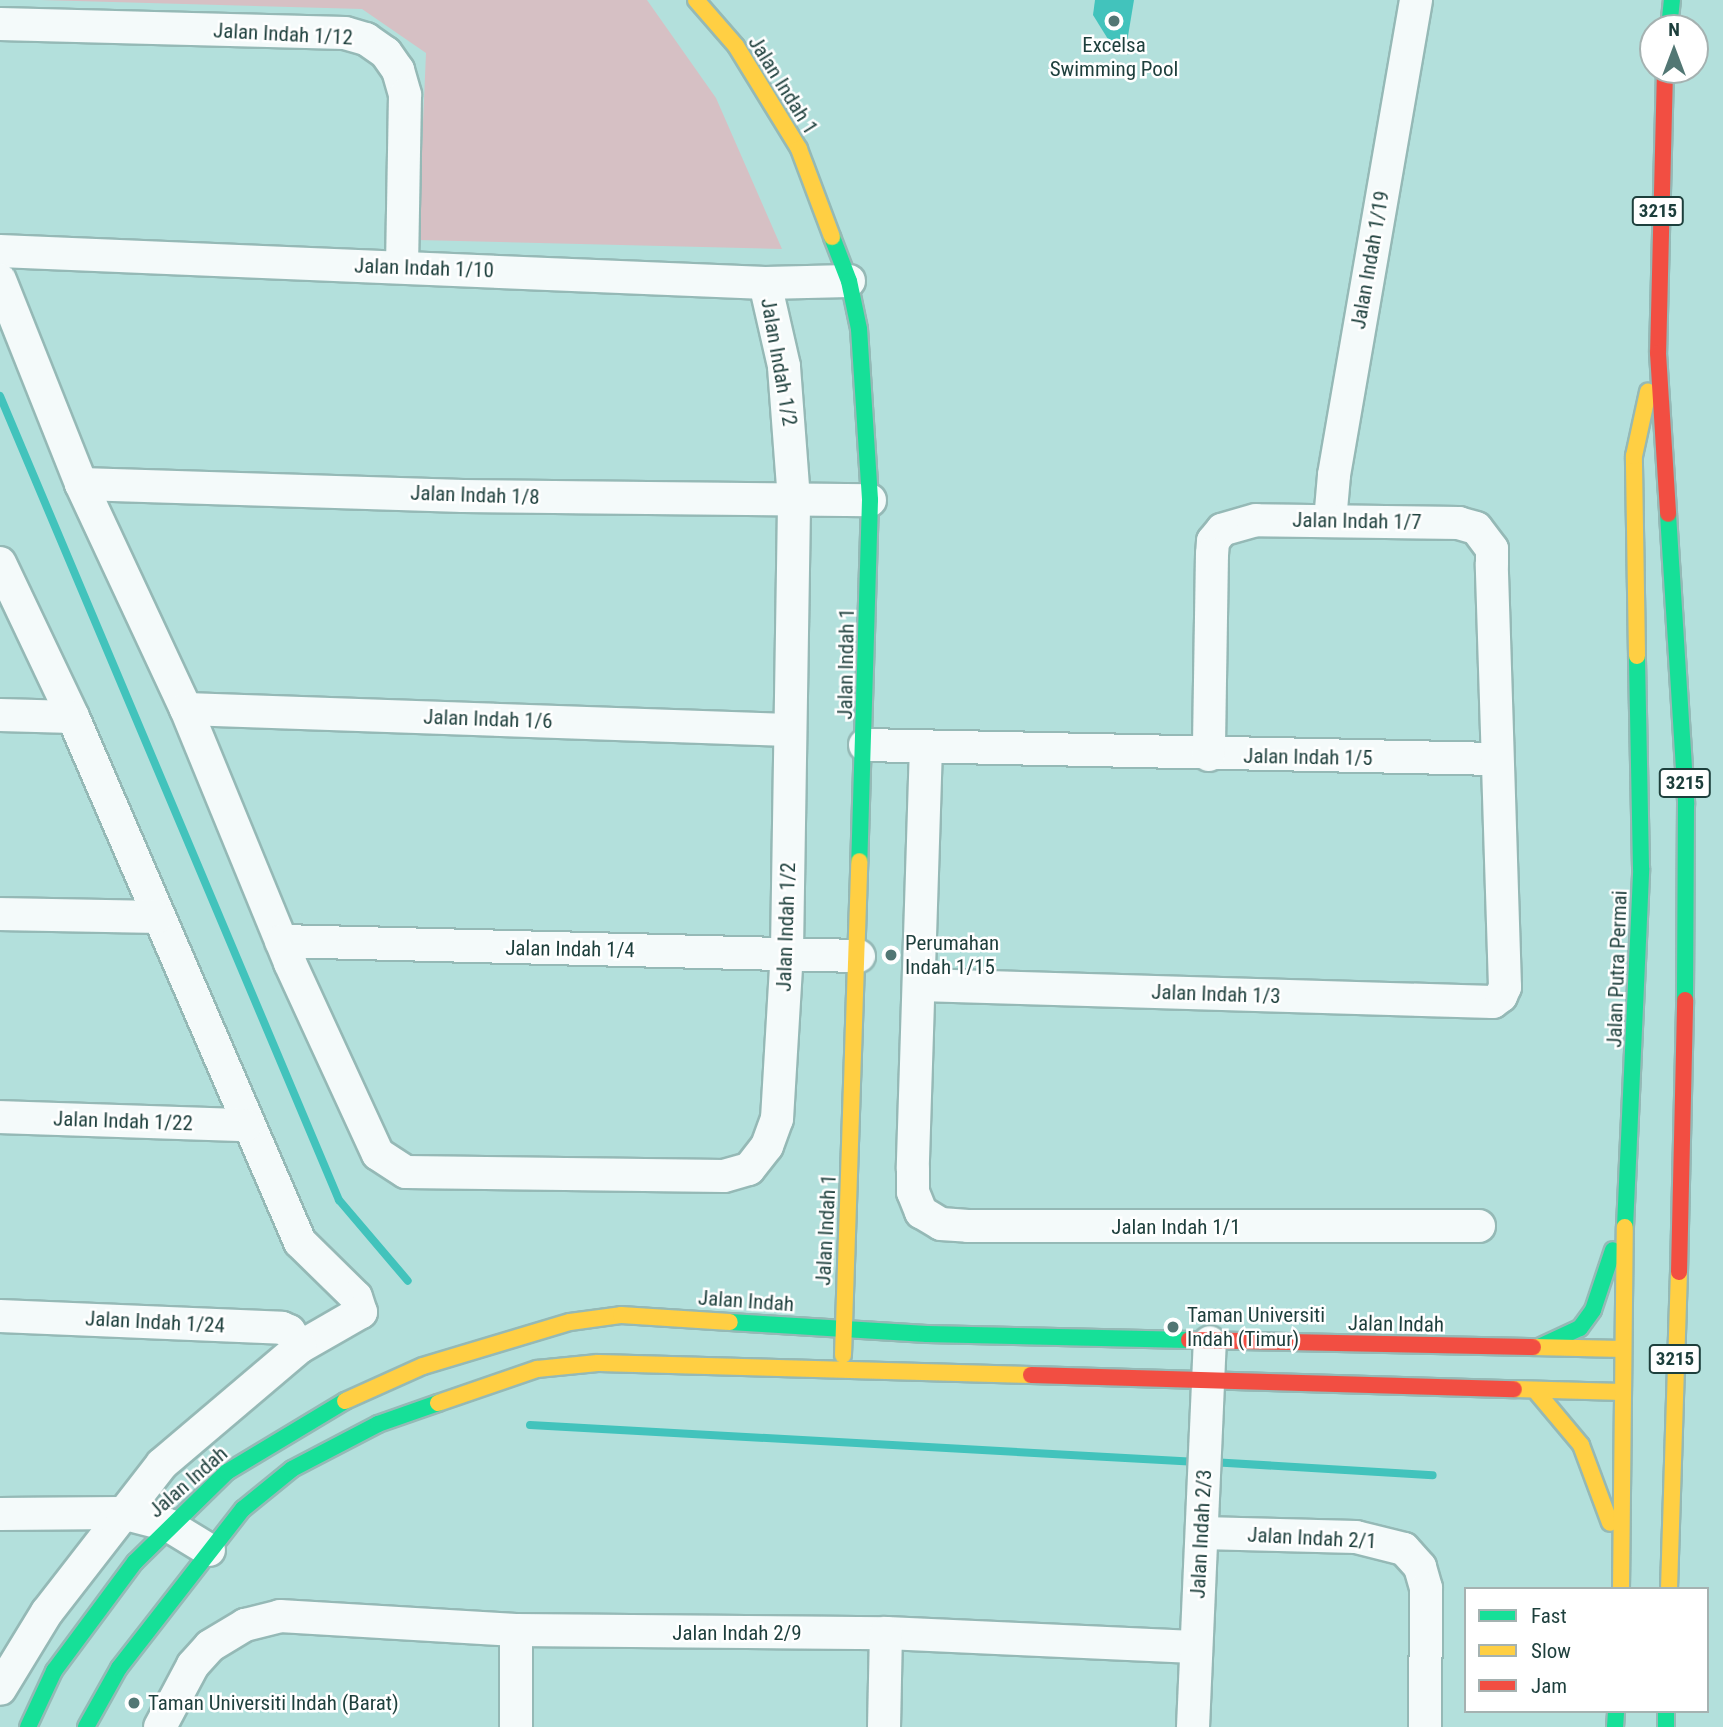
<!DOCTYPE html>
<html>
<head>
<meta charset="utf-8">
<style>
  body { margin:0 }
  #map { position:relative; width:1723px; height:1727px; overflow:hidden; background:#b3e0dc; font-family:"Roboto Condensed",sans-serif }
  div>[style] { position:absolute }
  .green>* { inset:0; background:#d6c0c4 }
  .water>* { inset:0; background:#42c3bc }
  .stream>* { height:8px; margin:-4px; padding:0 4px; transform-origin:4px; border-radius:4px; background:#42c3bc }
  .roads { filter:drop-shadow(2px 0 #95b9b6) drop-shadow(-2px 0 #95b9b6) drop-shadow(0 2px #95b9b6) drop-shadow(0 -2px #95b9b6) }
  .street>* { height:32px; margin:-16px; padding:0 16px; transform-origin:16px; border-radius:16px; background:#f4fafa }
  .fast>* { height:16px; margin:-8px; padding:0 8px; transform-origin:8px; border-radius:8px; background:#16e098 }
  .slow>* { height:16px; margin:-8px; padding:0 8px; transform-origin:8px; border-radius:8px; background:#ffcf43 }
  .jam>* { height:16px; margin:-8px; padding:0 8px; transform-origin:8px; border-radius:8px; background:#f24e42 }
  .dots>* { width:19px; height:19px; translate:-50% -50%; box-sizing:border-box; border:4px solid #fff; border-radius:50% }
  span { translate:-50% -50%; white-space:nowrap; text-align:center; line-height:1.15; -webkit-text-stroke:5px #fff; paint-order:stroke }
  .shield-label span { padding:2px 5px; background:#fff; border:2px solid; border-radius:5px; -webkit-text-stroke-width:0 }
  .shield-label { font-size:19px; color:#1d3f3c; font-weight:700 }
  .street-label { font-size:21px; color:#1d3f3c }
  .poi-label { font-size:21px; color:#1d3f3c }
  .left { translate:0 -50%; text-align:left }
  .legend { position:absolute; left:1464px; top:1587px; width:245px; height:126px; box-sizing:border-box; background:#fff; border:2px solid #a5b2b1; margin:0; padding:9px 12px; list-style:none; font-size:21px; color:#1d3f3c }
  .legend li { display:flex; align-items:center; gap:14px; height:35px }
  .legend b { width:35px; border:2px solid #a5b2b1 }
  .north { position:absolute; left:1639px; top:14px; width:70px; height:70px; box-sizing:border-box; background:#fff; border:2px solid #a5b2b1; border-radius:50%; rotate:0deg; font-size:19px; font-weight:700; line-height:28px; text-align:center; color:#1d3f3c }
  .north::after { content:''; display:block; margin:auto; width:24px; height:32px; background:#527774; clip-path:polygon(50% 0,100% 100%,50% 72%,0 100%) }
</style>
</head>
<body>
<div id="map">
  <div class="green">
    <div style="clip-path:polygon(40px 0,647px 0,716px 98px,782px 249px,418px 240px,426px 53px,362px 9px)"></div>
  </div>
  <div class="water">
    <div style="clip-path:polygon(1095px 0,1134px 0,1127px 42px,1120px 48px,1111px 44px,1093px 15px)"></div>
  </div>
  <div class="stream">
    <div style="left:0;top:396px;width:873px;rotate:67.14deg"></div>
    <div style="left:339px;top:1200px;width:106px;rotate:49.6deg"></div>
    <div style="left:530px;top:1425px;width:669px;rotate:3.17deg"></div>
    <div style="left:1211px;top:1462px;width:222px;rotate:3.4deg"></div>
  </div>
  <div class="roads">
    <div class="street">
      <div style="left:0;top:24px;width:345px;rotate:1.5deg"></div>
      <div style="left:345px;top:33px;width:22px;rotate:16deg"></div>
      <div style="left:366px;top:39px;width:24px;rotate:35deg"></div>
      <div style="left:386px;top:53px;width:21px;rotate:55deg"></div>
      <div style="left:398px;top:70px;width:26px;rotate:74deg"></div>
      <div style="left:405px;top:95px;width:172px;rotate:91deg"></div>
      <div style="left:0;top:251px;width:766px;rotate:2.4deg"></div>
      <div style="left:765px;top:283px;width:84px;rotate:-1.4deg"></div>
      <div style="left:0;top:280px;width:219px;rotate:68.3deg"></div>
      <div style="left:81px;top:484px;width:248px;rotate:65deg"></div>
      <div style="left:186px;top:709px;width:274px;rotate:67.7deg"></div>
      <div style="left:290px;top:963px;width:210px;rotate:65.3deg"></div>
      <div style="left:378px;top:1154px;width:33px;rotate:33deg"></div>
      <div style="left:406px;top:1172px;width:318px;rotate:0.7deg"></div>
      <div style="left:724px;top:1176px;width:26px;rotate:-16deg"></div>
      <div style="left:749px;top:1169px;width:29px;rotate:-52deg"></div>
      <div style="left:767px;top:1146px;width:29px;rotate:-70deg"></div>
      <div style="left:777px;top:1119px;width:168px;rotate:-86.6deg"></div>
      <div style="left:787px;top:951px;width:451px;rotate:-89.1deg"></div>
      <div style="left:794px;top:500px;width:134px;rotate:-94.3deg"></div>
      <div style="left:784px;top:366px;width:85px;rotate:-102.9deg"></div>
      <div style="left:81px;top:484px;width:382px;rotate:1.8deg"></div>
      <div style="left:463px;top:496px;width:407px;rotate:0.6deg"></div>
      <div style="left:1330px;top:521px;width:46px;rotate:-85deg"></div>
      <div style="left:1334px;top:475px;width:482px;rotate:-80.2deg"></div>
      <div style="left:0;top:563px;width:170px;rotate:64.6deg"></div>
      <div style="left:73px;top:717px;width:572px;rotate:66.62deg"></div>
      <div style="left:300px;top:1242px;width:78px;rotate:44.5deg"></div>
      <div style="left:356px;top:1297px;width:16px;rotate:72deg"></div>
      <div style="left:361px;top:1312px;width:70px;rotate:150.2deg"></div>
      <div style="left:300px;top:1347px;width:181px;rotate:139.7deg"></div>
      <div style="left:162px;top:1464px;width:187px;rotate:127.8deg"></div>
      <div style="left:47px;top:1612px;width:90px;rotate:121.4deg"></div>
      <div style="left:186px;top:709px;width:603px;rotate:1.99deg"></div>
      <div style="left:0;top:715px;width:73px;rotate:1.6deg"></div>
      <div style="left:865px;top:745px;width:631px;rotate:1.27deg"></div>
      <div style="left:926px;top:746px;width:423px;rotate:91.8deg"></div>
      <div style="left:913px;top:1169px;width:23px;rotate:90deg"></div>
      <div style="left:913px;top:1192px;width:22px;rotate:68deg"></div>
      <div style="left:921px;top:1212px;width:23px;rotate:31deg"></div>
      <div style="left:941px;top:1224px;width:27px;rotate:4deg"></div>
      <div style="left:968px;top:1226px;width:511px"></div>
      <div style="left:0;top:914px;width:157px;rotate:1.1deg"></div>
      <div style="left:281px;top:941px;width:578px;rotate:1.49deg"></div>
      <div style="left:920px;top:985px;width:573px;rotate:1.7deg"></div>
      <div style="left:1493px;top:1002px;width:10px;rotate:-37deg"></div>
      <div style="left:1501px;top:996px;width:10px;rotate:-66deg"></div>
      <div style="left:1505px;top:987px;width:423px;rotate:-91.8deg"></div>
      <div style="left:1492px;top:564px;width:15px;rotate:-90deg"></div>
      <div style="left:1492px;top:549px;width:26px;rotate:-127deg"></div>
      <div style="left:1476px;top:528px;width:18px;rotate:-164deg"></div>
      <div style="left:1459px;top:523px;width:203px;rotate:-179.2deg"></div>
      <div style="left:1256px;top:520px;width:35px;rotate:164deg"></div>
      <div style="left:1222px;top:530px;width:14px;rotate:129deg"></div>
      <div style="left:1213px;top:541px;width:13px;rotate:94deg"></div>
      <div style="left:1212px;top:554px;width:201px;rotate:90.9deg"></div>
      <div style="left:0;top:1117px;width:246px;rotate:1.9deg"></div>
      <div style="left:0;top:1316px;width:282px;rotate:2.4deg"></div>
      <div style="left:282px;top:1328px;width:8px;rotate:23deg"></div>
      <div style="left:289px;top:1331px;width:19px;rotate:55deg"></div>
      <div style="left:0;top:1514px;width:122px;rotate:-0.5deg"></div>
      <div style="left:122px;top:1513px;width:48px;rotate:14.6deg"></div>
      <div style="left:168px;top:1525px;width:48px;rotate:31.4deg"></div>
      <div style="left:1202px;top:1533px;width:154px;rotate:1.5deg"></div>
      <div style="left:1356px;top:1537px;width:49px;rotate:14deg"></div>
      <div style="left:1404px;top:1549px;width:24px;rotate:48deg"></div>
      <div style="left:1420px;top:1567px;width:22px;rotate:74deg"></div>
      <div style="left:1426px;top:1588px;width:139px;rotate:90.4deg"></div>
      <div style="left:160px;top:1727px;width:70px;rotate:-62deg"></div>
      <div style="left:193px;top:1665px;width:25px;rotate:-48deg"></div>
      <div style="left:210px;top:1646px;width:41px;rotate:-31deg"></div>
      <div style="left:245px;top:1625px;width:36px;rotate:-14deg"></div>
      <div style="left:280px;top:1616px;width:236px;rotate:3.4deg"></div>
      <div style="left:516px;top:1630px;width:370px;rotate:0.5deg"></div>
      <div style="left:886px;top:1633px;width:309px;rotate:2.6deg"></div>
      <div style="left:516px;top:1727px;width:97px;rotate:-90deg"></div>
      <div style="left:884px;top:1727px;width:94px;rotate:-88.8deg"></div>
      <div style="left:1193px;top:1727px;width:385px;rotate:-87.5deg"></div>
    </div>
    <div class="fast">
      <div style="left:1669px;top:28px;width:28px;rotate:-84deg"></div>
      <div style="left:832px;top:237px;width:47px;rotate:68.9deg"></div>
      <div style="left:849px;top:281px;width:49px;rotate:78.2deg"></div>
      <div style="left:859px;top:329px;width:171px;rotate:86.3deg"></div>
      <div style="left:870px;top:500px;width:361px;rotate:91.7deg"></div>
      <div style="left:1668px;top:514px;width:291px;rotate:86.4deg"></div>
      <div style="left:1686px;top:804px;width:196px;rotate:90.3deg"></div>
      <div style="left:1625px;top:1227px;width:359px;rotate:-87.4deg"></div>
      <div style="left:1641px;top:868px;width:212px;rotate:-91.1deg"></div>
      <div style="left:730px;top:1322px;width:197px;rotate:3.5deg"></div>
      <div style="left:927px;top:1334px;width:262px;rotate:1.3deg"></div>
      <div style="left:1539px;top:1347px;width:45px;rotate:-24.9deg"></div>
      <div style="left:1580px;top:1328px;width:22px;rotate:-54deg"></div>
      <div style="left:1593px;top:1310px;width:63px;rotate:-71.6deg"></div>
      <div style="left:1666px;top:1711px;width:16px;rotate:90deg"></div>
      <div style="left:28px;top:1727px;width:62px;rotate:-65.1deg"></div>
      <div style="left:54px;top:1671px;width:136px;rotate:-53.4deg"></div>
      <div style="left:135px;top:1562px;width:129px;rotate:-44.4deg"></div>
      <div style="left:227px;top:1472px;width:138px;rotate:-31deg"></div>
      <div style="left:86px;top:1727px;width:68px;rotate:-60.8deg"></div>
      <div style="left:119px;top:1668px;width:202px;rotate:-52.1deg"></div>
      <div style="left:243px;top:1509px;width:63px;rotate:-39.2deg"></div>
      <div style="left:292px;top:1469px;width:97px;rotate:-27.6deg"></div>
      <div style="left:378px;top:1424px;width:64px;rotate:-19.3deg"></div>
      <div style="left:1615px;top:1727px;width:16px;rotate:-86deg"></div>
    </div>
    <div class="slow">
      <div style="left:696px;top:0;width:61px;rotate:49deg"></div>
      <div style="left:736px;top:46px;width:121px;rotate:58.5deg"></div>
      <div style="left:799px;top:149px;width:94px;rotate:69.4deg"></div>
      <div style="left:1637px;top:656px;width:200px;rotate:-90.9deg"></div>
      <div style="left:1634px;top:456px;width:66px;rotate:-77.7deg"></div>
      <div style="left:1533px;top:1347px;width:90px;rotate:1.3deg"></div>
      <div style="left:843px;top:1355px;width:494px;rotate:-88.1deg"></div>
      <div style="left:1514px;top:1389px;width:109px;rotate:1.6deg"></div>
      <div style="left:1535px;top:1390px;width:72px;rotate:50.1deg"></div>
      <div style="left:1581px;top:1445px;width:83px;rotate:69.6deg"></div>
      <div style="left:345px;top:1401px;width:85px;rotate:-24.2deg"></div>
      <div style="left:423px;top:1366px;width:153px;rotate:-16.7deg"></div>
      <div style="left:570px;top:1322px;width:51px;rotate:-7.8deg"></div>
      <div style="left:621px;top:1315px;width:109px;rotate:3.7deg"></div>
      <div style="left:438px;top:1403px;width:105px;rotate:-19deg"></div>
      <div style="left:537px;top:1369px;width:61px;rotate:-5.6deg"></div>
      <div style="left:598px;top:1363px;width:433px;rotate:1.6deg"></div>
      <div style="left:1621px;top:1589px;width:362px;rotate:-89.4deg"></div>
      <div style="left:1669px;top:1589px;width:317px;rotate:-88.2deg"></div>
    </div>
    <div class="jam">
      <div style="left:1665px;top:70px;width:283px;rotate:91.4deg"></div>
      <div style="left:1658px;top:353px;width:161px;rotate:86.4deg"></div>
      <div style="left:1679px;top:1272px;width:272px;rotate:-88.7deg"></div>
      <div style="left:1189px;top:1340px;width:344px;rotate:1.2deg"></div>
      <div style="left:1031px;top:1375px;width:483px;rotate:1.7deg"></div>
    </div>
  </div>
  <div class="dots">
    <div style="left:1114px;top:21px;background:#527774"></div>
    <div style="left:891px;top:955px;background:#527774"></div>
    <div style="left:1173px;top:1327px;background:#527774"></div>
    <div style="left:134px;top:1703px;background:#527774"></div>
  </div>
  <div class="shield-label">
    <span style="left:1658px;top:211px">3215</span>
    <span style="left:1685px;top:783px">3215</span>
    <span style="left:1675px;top:1359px">3215</span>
  </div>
  <div class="street-label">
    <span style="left:283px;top:34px;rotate:3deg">Jalan Indah 1/12</span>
    <span style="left:783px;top:85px;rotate:58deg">Jalan Indah 1</span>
    <span style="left:1370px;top:260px;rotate:-80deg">Jalan Indah 1/19</span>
    <span style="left:424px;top:268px;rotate:2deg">Jalan Indah 1/10</span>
    <span style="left:779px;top:362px;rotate:80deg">Jalan Indah 1/2</span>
    <span style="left:475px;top:495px;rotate:2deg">Jalan Indah 1/8</span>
    <span style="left:1357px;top:521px;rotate:1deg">Jalan Indah 1/7</span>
    <span style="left:846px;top:664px;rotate:-89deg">Jalan Indah 1</span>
    <span style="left:488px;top:719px;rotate:2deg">Jalan Indah 1/6</span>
    <span style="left:1308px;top:757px;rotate:1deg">Jalan Indah 1/5</span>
    <span style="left:786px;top:927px;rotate:-88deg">Jalan Indah 1/2</span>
    <span style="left:570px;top:949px;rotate:1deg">Jalan Indah 1/4</span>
    <span style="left:1617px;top:969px;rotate:-88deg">Jalan Putra Permai</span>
    <span style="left:1216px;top:994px;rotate:2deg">Jalan Indah 1/3</span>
    <span style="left:123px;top:1121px;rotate:2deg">Jalan Indah 1/22</span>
    <span style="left:1176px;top:1227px">Jalan Indah 1/1</span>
    <span style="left:826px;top:1230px;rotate:-87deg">Jalan Indah 1</span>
    <span style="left:746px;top:1301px;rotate:4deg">Jalan Indah</span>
    <span style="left:155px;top:1322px;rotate:3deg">Jalan Indah 1/24</span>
    <span style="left:1396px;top:1324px;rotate:1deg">Jalan Indah</span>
    <span style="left:188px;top:1482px;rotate:-41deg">Jalan Indah</span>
    <span style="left:1201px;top:1534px;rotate:-87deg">Jalan Indah 2/3</span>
    <span style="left:1312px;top:1538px;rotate:3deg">Jalan Indah 2/1</span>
    <span style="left:737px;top:1633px">Jalan Indah 2/9</span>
  </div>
  <div class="poi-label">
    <span style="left:1114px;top:57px">Excelsa<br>Swimming Pool</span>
    <span class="left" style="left:905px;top:955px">Perumahan<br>Indah 1/15</span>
    <span class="left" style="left:1187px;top:1327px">Taman Universiti<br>Indah (Timur)</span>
    <span class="left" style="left:148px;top:1703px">Taman Universiti Indah (Barat)</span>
  </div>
  <ul class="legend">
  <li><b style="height:9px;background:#16e098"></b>Fast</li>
  <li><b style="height:9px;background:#ffcf43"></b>Slow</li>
  <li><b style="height:9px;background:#f24e42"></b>Jam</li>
  </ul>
  <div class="north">N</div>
</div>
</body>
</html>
